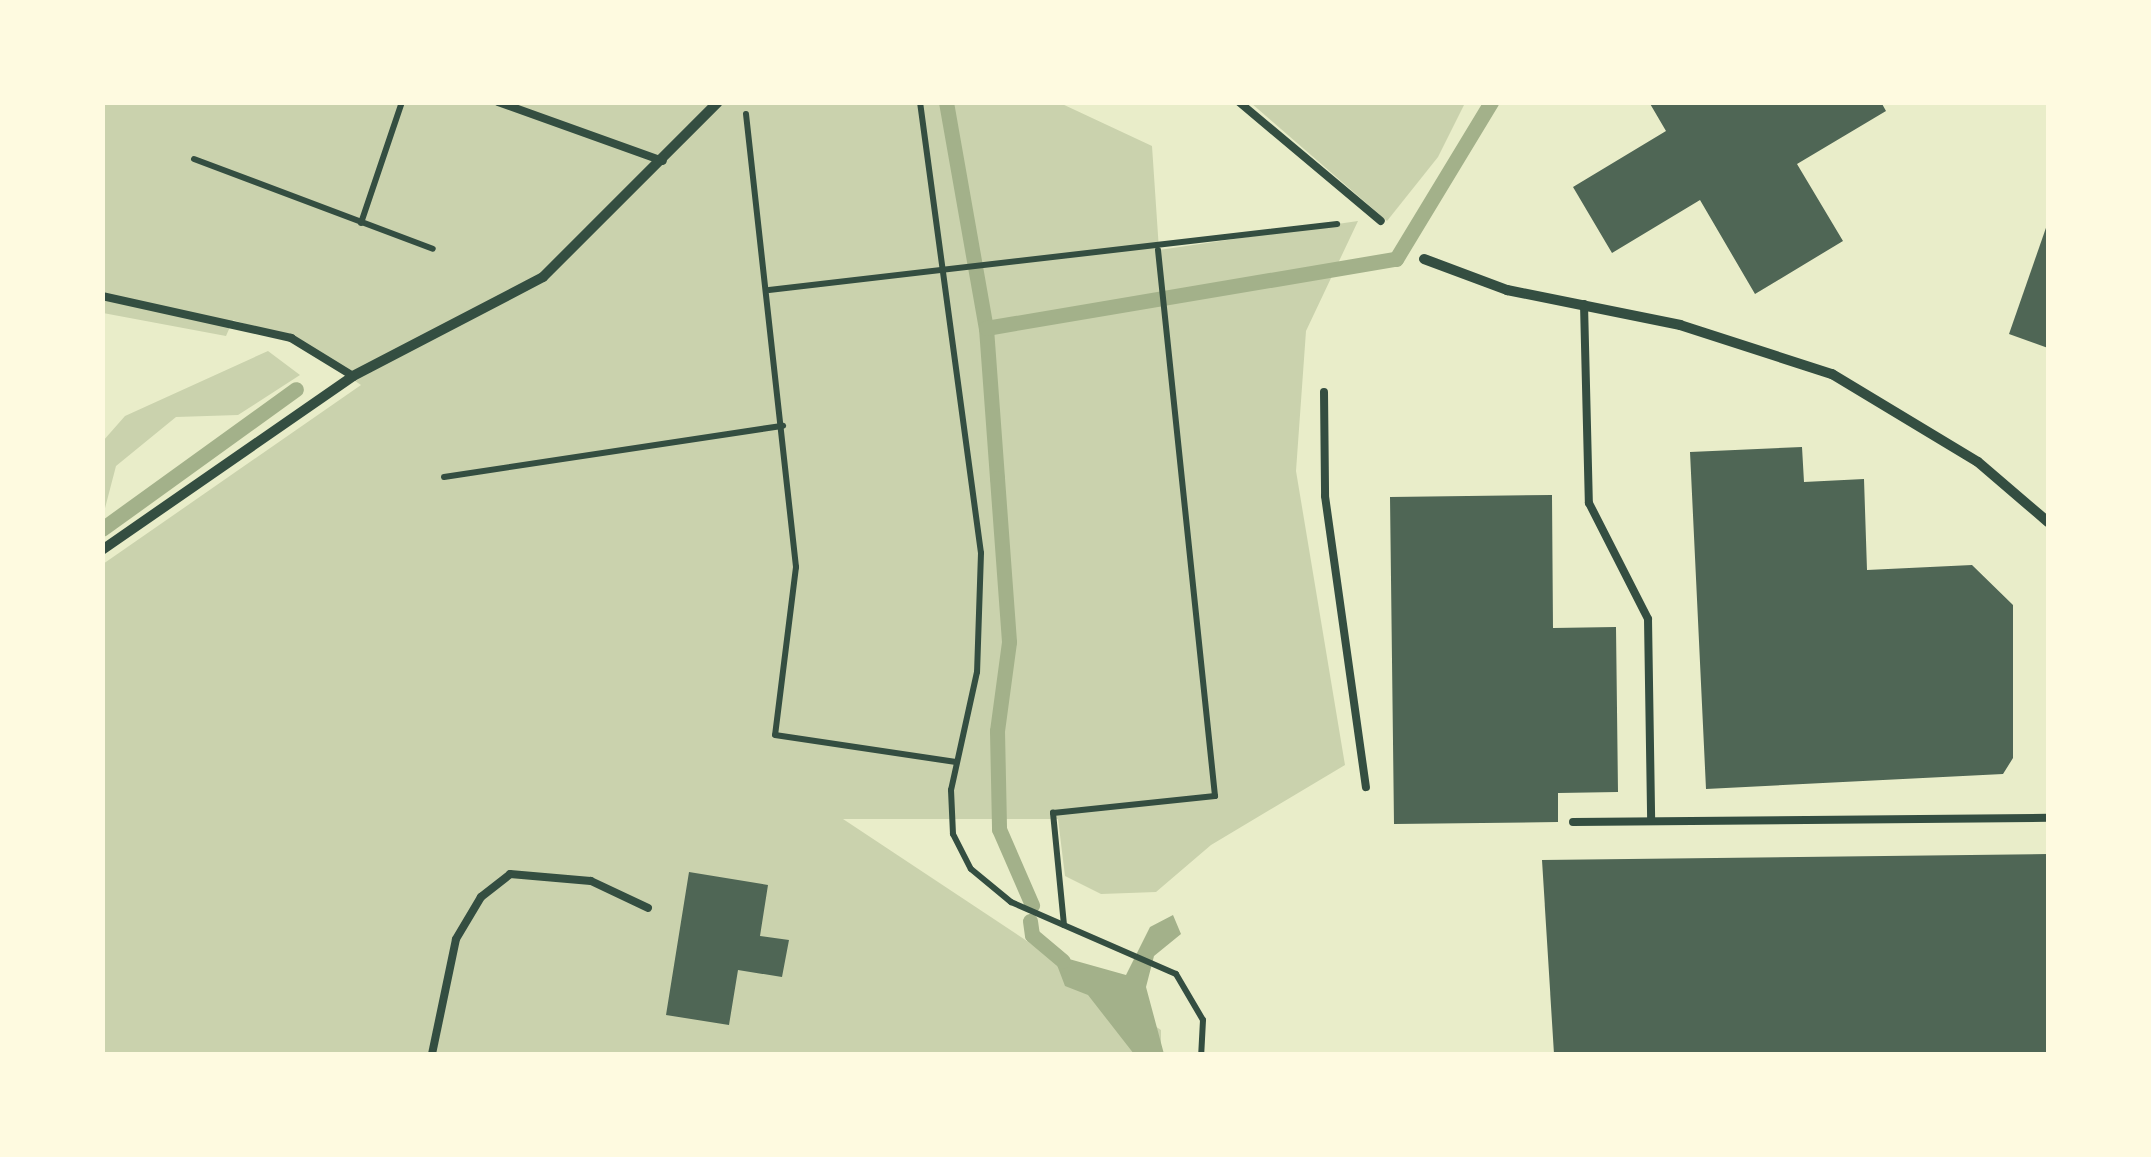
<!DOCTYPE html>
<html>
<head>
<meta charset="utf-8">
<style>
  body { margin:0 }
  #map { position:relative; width:2151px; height:1157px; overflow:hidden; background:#e9edc9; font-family:Roboto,sans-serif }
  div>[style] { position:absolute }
  .green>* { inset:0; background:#cad2ad }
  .water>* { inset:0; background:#a3b18a }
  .stream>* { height:15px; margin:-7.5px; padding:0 7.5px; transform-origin:7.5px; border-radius:7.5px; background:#a3b18a }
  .building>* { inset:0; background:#4f6655 }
  .path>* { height:6px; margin:-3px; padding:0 3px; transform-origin:3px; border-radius:3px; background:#344e41 }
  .service>* { height:8px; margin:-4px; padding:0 4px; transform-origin:4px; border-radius:4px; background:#344e41 }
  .minor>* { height:10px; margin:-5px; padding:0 5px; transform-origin:5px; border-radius:5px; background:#344e41 }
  span { translate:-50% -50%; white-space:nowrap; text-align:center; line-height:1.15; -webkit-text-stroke:9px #fefae0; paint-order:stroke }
  .frame { position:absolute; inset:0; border:105px solid #fefae0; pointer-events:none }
</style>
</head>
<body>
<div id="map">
  <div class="green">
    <div style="clip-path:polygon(103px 103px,1060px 103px,1152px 146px,1159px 250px,1358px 221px,1306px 331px,1296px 471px,1345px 765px,1211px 845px,1156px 892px,1101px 894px,1065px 876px,1058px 819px,843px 819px,1161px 1030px,1161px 1054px,103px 1054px,103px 564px,361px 385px,291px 338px,233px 320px,226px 336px,103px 313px)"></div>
    <div style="clip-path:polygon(1251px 103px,1465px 103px,1438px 157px,1387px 221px)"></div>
    <div style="clip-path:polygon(268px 351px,300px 375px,238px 415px,176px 417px,116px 466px,103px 516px,103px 441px,125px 416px)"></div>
  </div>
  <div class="water">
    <div style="clip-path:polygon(1173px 915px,1181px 934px,1154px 956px,1146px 987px,1164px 1054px,1134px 1054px,1088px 995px,1065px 986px,1057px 965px,1069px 959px,1126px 975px,1150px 927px)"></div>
  </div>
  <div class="stream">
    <div style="left:946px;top:102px;width:230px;rotate:80deg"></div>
    <div style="left:986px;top:328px;width:150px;rotate:85.8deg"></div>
    <div style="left:997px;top:478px;width:164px;rotate:85.8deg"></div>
    <div style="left:1009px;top:642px;width:90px;rotate:97.7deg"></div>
    <div style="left:997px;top:731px;width:98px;rotate:88.8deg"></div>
    <div style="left:999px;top:829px;width:83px;rotate:66.5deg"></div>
    <div style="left:986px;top:328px;width:416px;rotate:-9.6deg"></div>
    <div style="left:1396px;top:259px;width:184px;rotate:-58.8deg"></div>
    <div style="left:102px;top:529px;width:239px;rotate:-35.8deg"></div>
    <div style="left:1030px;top:921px;width:14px;rotate:82deg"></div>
    <div style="left:1032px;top:935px;width:40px;rotate:40deg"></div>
  </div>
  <div class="building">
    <div style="clip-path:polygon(1649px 102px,1881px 102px,1886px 111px,1797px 164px,1843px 241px,1755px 294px,1700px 200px,1612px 253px,1573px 187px,1666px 131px)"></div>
    <div style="clip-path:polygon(2048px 222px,2048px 348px,2009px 334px)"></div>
    <div style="clip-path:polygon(1802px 447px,1804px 482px,1864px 479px,1867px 570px,1972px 565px,2013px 605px,2013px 758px,2003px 774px,1706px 789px,1690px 452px)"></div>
    <div style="clip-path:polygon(1552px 495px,1553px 628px,1616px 627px,1618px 792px,1558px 793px,1558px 822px,1394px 824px,1390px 497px)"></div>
    <div style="clip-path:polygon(2048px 854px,2048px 1054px,1554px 1054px,1542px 860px)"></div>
    <div style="clip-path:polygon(689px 872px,768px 885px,760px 936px,789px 940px,782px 977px,738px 970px,729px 1025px,666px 1015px)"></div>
  </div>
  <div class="path">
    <div style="left:920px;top:102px;width:455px;rotate:82.3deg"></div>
    <div style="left:981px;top:553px;width:119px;rotate:91.9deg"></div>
    <div style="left:977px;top:672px;width:121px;rotate:102.4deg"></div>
    <div style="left:951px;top:790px;width:44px;rotate:87.4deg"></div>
    <div style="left:953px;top:834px;width:39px;rotate:63deg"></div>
    <div style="left:971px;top:869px;width:52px;rotate:39.5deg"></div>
    <div style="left:1011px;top:902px;width:180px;rotate:23.6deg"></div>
    <div style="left:1176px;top:974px;width:53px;rotate:59.6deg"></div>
    <div style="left:1203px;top:1020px;width:34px;rotate:93deg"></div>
    <div style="left:746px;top:114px;width:456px;rotate:83.7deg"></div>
    <div style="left:796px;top:567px;width:169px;rotate:97.1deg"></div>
    <div style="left:775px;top:735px;width:183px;rotate:8.5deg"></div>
    <div style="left:194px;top:159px;width:255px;rotate:20.6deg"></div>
    <div style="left:361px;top:223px;width:128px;rotate:-71.3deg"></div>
    <div style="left:769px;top:290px;width:572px;rotate:-6.63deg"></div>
    <div style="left:444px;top:477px;width:343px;rotate:-8.6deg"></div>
    <div style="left:1064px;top:925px;width:113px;rotate:-95.6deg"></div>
    <div style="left:1053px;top:813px;width:163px;rotate:-6deg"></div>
    <div style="left:1215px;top:796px;width:549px;rotate:-95.96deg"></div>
  </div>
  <div class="service">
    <div style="left:498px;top:102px;width:175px;rotate:19.7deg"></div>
    <div style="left:1239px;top:102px;width:185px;rotate:40deg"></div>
    <div style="left:102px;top:296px;width:194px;rotate:12.5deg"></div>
    <div style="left:291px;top:338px;width:73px;rotate:31.5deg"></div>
    <div style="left:1584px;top:304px;width:199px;rotate:88.6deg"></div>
    <div style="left:1589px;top:503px;width:130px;rotate:63deg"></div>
    <div style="left:1648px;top:619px;width:199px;rotate:89.1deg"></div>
    <div style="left:1324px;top:392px;width:104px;rotate:89.4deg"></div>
    <div style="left:1325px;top:496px;width:294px;rotate:82deg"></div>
    <div style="left:1573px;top:822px;width:475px;rotate:-0.5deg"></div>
    <div style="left:432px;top:1054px;width:117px;rotate:-78.2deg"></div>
    <div style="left:456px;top:939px;width:49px;rotate:-59.2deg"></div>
    <div style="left:481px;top:897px;width:37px;rotate:-38deg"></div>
    <div style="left:510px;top:874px;width:81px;rotate:4.9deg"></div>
    <div style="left:591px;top:881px;width:63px;rotate:25.3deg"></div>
  </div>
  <div class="minor">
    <div style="left:1424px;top:259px;width:89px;rotate:20.5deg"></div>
    <div style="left:1507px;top:290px;width:177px;rotate:11.4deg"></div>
    <div style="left:1680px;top:325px;width:160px;rotate:17.9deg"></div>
    <div style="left:1832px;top:374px;width:170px;rotate:31.1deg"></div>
    <div style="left:1978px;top:462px;width:92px;rotate:40.6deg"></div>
    <div style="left:102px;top:550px;width:305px;rotate:-34.7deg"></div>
    <div style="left:353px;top:376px;width:214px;rotate:-27.5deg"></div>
    <div style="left:543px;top:277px;width:247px;rotate:-45deg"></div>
  </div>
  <div class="frame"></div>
</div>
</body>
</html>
